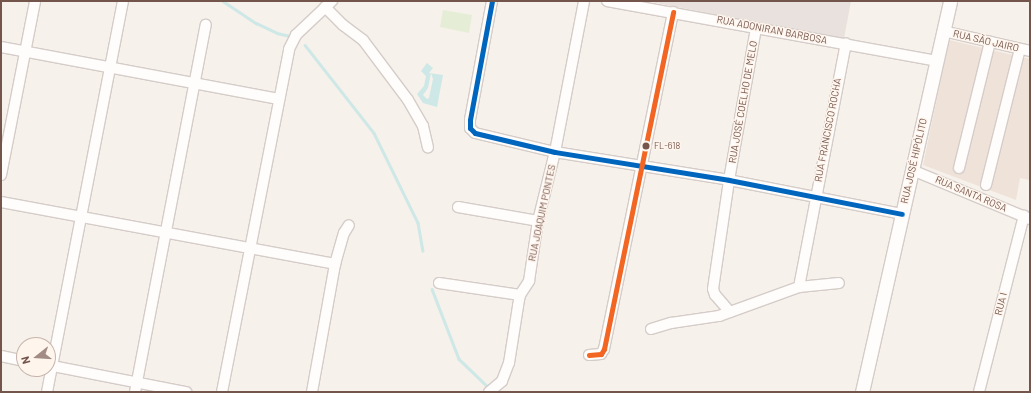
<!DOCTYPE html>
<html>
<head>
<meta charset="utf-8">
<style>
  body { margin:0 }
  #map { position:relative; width:1031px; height:393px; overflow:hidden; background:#f6f1eb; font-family:Barlow,sans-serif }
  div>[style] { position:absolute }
  .residential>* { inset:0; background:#efe2d9 }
  .industrial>* { inset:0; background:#e9e1dd }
  .green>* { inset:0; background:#e6edd7 }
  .water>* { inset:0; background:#cde8e6 }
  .pier>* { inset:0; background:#f6f1eb }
  .stream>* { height:2.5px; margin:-1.25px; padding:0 1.25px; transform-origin:1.25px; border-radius:1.25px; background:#cde8e6 }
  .roads { filter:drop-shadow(1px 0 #d5ccc8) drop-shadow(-1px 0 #d5ccc8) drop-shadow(0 1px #d5ccc8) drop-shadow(0 -1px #d5ccc8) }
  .street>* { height:10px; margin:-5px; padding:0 5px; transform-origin:5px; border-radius:5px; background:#fefdfc }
  .secondary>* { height:13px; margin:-6.5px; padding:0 6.5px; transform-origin:6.5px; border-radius:6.5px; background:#fefdfc }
  .bus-1>* { height:5px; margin:-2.5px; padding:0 2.5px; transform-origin:2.5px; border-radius:2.5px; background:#0065bd }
  .bus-2>* { height:5px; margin:-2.5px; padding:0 2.5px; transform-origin:2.5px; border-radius:2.5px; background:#f26522 }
  .dots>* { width:11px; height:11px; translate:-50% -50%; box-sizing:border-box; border:2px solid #fef5ed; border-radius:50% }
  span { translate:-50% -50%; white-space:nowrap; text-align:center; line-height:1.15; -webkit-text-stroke:3px #fef5ed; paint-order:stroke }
  .bus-label { font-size:9px; color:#74554c }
  .left { translate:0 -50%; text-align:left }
  .street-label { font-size:10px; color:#74554c }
  .frame { position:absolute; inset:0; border:2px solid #74554c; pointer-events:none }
  .north { position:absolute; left:16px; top:337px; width:40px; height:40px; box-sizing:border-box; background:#fef5ed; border:1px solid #c7b5ad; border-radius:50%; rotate:253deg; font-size:11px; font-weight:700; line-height:16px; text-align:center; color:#74554c }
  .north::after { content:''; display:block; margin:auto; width:14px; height:18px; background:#a28c84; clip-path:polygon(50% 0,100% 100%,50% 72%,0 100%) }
</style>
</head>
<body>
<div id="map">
  <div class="residential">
    <div style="clip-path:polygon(949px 40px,1030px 59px,1030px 180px,1020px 178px,1016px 200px,923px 165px)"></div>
  </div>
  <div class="industrial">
    <div style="clip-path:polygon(646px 1px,851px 1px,844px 39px)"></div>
  </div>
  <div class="green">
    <div style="clip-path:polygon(443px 10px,472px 15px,469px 33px,440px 27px)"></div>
  </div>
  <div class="water">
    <div style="clip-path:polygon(427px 63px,433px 68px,429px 73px,443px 75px,437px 107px,423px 103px,417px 94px,424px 86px,426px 76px,421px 71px)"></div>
  </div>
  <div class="pier">
    <div style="clip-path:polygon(431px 73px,433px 79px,429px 98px,427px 99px,423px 95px,428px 88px)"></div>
  </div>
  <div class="stream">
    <div style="left:223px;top:1px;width:40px;rotate:34deg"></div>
    <div style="left:256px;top:23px;width:23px;rotate:25deg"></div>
    <div style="left:277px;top:33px;width:13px;rotate:13deg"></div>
    <div style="left:305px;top:45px;width:112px;rotate:51.9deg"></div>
    <div style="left:374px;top:133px;width:100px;rotate:63.9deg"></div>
    <div style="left:418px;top:223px;width:28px;rotate:80deg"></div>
    <div style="left:432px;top:289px;width:75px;rotate:68.9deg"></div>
    <div style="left:459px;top:359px;width:42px;rotate:44deg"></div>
  </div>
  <div class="roads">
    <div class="street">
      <div style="left:492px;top:1px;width:121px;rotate:100.5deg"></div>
      <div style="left:470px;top:120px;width:8px;rotate:90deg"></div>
      <div style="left:470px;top:128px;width:7px;rotate:45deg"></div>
      <div style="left:475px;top:133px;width:82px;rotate:13.4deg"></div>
      <div style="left:555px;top:152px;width:176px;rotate:9.1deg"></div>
      <div style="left:729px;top:180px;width:176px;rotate:11.1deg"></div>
      <div style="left:607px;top:1px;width:335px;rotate:10.3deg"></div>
      <div style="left:325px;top:7px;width:25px;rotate:45deg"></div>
      <div style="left:343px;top:25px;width:25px;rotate:37deg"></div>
      <div style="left:363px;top:40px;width:75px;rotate:53.1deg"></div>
      <div style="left:408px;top:100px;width:30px;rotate:60deg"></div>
      <div style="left:423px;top:126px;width:22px;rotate:77deg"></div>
      <div style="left:943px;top:31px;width:89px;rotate:12.9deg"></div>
      <div style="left:1px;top:47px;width:283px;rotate:10.6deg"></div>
      <div style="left:959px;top:168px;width:130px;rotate:-76.2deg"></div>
      <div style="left:912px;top:170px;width:128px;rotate:22.6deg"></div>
      <div style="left:1px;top:175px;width:177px;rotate:-78.9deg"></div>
      <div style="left:986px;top:185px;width:140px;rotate:-76deg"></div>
      <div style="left:1px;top:202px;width:340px;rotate:10.5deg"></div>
      <div style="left:458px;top:207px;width:81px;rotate:9.9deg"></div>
      <div style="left:439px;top:283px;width:82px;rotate:8.4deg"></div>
      <div style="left:799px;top:287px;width:248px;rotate:-79.1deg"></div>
      <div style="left:730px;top:312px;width:23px;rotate:-131deg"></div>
      <div style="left:715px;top:295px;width:6px;rotate:-108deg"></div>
      <div style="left:713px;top:289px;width:110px;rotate:-81.6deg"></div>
      <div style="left:729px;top:180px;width:154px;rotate:-79.9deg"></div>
      <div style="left:651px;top:329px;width:21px;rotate:-17deg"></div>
      <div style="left:671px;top:323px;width:49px;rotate:-8.3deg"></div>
      <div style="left:719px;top:316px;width:85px;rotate:-19.9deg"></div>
      <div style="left:799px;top:287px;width:40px;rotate:-5.7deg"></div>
      <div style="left:589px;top:355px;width:12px;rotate:-5deg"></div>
      <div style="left:601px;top:354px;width:6px;rotate:-59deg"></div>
      <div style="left:604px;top:349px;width:344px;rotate:-78.4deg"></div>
      <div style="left:1px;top:356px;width:24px;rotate:12deg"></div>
      <div style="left:48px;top:365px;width:141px;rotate:11.1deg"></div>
      <div style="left:47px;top:392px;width:398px;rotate:-79deg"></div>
      <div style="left:135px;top:392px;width:374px;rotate:-79.1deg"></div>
      <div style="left:222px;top:392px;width:349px;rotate:-78.9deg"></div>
      <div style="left:289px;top:49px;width:16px;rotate:-63deg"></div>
      <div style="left:296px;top:35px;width:50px;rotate:-43.4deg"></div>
      <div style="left:312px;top:392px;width:130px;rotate:-79.8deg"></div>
      <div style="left:335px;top:264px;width:32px;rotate:-74deg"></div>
      <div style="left:344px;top:233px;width:9px;rotate:-58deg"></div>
      <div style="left:489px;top:392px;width:17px;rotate:-40deg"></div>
      <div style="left:502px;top:381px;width:19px;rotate:-69deg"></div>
      <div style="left:509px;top:363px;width:58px;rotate:-81deg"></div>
      <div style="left:518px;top:306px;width:11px;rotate:-80deg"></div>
      <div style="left:520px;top:295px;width:17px;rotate:-57deg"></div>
      <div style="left:529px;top:281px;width:61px;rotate:-81.5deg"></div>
      <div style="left:538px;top:221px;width:71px;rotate:-76.2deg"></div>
      <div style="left:555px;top:152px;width:154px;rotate:-79.1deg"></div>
      <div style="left:979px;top:392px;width:182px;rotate:-75.7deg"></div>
    </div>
    <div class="secondary">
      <div style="left:862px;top:392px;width:401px;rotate:-77.3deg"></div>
    </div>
  </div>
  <div class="bus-1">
    <div style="left:492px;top:1px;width:121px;rotate:100.5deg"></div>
    <div style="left:470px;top:120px;width:8px;rotate:90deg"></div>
    <div style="left:470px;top:128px;width:7px;rotate:45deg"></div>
    <div style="left:475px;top:133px;width:82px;rotate:13.4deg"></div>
    <div style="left:555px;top:152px;width:176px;rotate:9.1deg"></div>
    <div style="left:729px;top:180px;width:176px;rotate:11.1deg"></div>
  </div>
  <div class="bus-2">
    <div style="left:589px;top:355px;width:12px;rotate:-5deg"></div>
    <div style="left:601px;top:354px;width:6px;rotate:-59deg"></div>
    <div style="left:604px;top:349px;width:344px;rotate:-78.4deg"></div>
  </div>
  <div class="dots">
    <div style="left:646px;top:146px;background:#74554c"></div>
  </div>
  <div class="bus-label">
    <span class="left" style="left:654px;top:146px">FL-618</span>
  </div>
  <div class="street-label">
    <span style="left:772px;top:30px;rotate:11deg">RUA ADONIRAN BARBOSA</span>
    <span style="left:986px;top:41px;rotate:13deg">RUA SÃO JAIRO</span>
    <span style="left:743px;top:102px;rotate:-80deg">RUA JOSÉ COELHO DE MELO</span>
    <span style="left:828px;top:130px;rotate:-79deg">RUA FRANCISCO ROCHA</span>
    <span style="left:914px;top:161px;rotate:-77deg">RUA JOSÉ HIPÓLITO</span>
    <span style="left:971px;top:194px;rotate:23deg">RUA SANTA ROSA</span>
    <span style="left:542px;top:213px;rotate:-78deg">RUA JOAQUIM PONTES</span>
    <span style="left:1001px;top:304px;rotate:-76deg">RUA I</span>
  </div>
  <div class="frame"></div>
  <div class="north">N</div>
</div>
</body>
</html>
